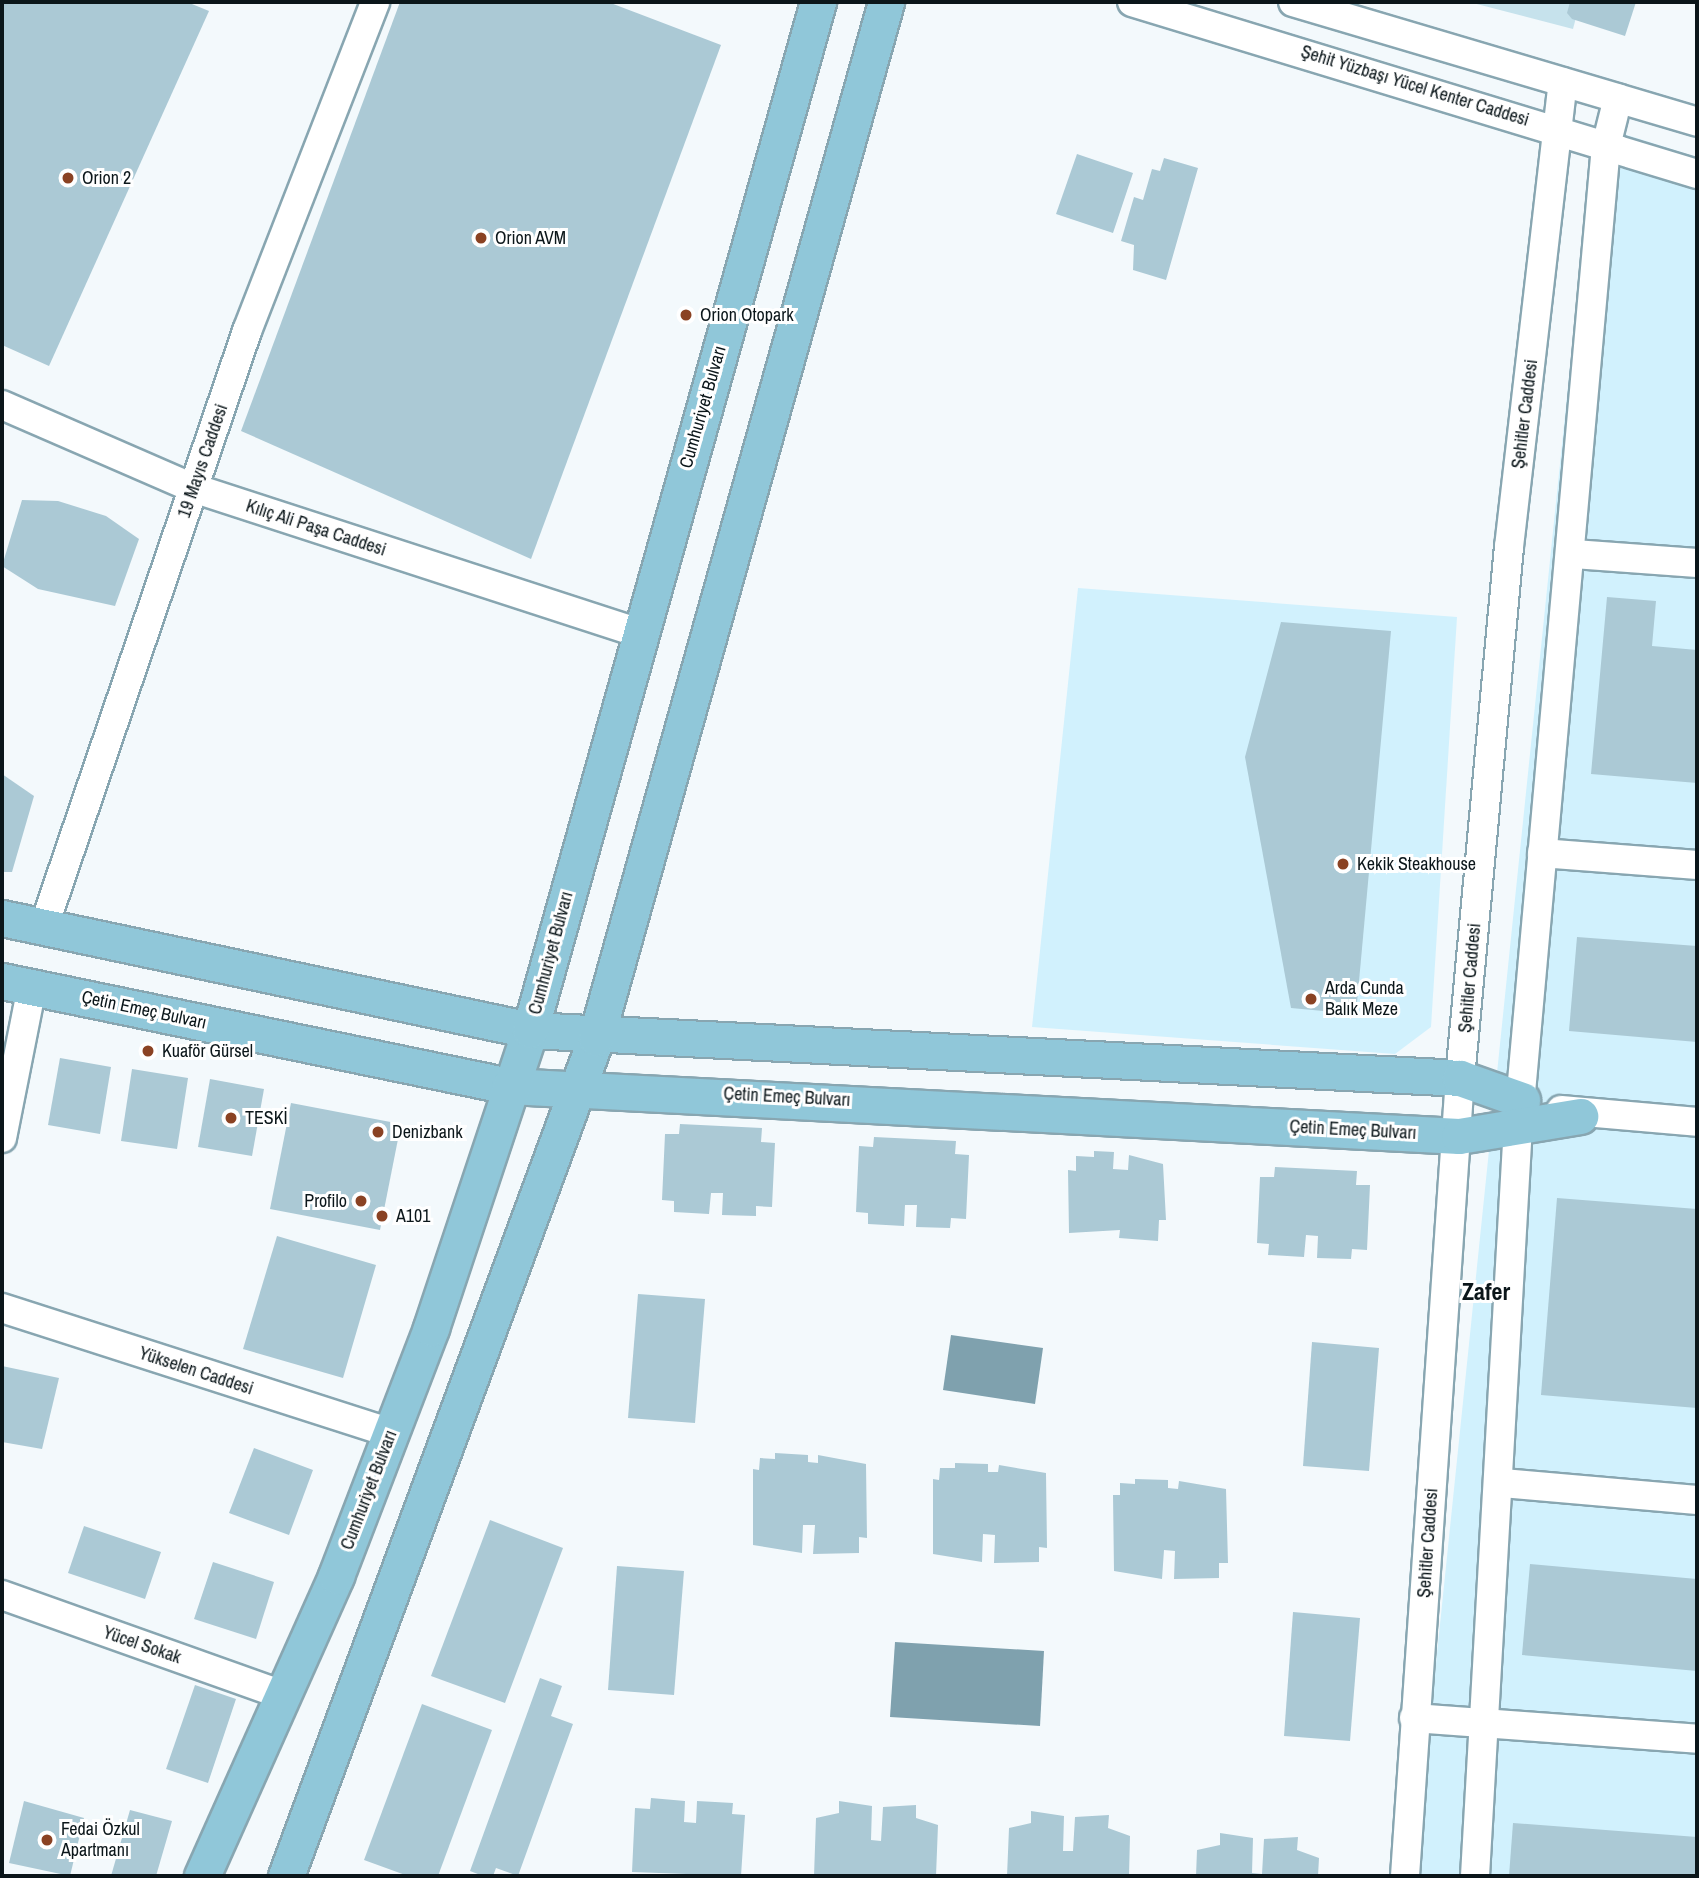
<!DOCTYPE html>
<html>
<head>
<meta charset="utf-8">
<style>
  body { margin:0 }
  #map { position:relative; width:1699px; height:1878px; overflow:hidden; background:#f3f9fc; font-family:"Archivo Narrow",sans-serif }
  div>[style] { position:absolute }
  .built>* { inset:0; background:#d1f1fd }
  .green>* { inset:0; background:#c6e2ec }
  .water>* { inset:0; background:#7fa1ae }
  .building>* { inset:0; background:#abc9d5 }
  .roads { filter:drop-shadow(2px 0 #88a6b1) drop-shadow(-2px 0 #88a6b1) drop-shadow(0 2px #88a6b1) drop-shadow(0 -2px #88a6b1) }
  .minor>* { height:28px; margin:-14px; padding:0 14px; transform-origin:14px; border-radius:14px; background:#fff }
  .major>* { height:35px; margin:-17.5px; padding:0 17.5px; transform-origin:17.5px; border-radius:17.5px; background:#90c7d9 }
  .dots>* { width:19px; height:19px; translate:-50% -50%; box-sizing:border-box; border:4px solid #fff; border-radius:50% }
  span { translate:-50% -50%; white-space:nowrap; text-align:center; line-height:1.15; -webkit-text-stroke:6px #fff; paint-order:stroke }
  .street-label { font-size:18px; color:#0b161a }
  .poi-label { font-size:18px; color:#0b161a }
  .left { translate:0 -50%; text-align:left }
  .right { translate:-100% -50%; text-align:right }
  .district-label { font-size:24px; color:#0b161a; font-weight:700 }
  .frame { position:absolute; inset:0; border:4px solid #0b161a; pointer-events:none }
</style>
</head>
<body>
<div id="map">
  <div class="built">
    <div style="clip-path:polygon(1595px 125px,1697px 157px,1697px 1876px,1414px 1876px)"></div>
    <div style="clip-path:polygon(1078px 588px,1457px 617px,1431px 1027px,1395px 1054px,1032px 1027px)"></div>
  </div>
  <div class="green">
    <div style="clip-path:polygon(1469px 2px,1580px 2px,1573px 29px)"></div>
  </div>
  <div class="water">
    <div style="clip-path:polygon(951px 1335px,1043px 1348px,1035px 1404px,943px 1390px)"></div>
    <div style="clip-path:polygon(895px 1642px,1044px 1651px,1040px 1726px,890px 1717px)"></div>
  </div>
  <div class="building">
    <div style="clip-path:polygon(2px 2px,187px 2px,209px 11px,49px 366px,2px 345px)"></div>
    <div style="clip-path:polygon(400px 2px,608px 2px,721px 45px,531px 559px,241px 431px)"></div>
    <div style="clip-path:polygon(1570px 2px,1636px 2px,1625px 36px,1572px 19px,1567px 13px)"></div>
    <div style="clip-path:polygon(1077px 154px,1133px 173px,1113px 233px,1056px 214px)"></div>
    <div style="clip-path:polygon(1164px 158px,1198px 168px,1166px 280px,1133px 270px,1134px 245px,1121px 241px,1134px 197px,1143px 200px,1152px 169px,1160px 171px)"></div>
    <div style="clip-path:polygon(22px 500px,58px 501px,106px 516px,139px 539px,115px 606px,38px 589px,2px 566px)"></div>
    <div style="clip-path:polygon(1607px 597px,1656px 601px,1652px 646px,1697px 650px,1697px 783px,1591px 774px)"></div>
    <div style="clip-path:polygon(1281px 622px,1391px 631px,1356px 1014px,1291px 1008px,1245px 757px)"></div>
    <div style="clip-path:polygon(2px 774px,34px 796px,12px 872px,2px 872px)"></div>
    <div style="clip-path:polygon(1577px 937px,1697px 946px,1697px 1042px,1569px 1031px)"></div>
    <div style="clip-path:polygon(60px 1058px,111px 1067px,100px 1134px,48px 1125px)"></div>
    <div style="clip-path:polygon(132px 1069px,188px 1078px,177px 1149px,121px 1141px)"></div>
    <div style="clip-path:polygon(210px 1079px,264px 1089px,252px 1156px,198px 1147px)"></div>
    <div style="clip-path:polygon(291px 1103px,401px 1124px,380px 1230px,270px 1209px)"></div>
    <div style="clip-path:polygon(680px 1124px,762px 1128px,761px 1142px,775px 1143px,772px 1207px,756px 1206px,756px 1216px,722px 1215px,723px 1193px,711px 1193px,709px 1214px,674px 1212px,674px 1201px,662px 1200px,665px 1134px,679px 1134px)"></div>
    <div style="clip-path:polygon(874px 1137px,956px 1141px,955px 1154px,969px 1155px,966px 1219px,951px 1218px,950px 1228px,916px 1227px,917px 1205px,905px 1205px,904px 1226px,868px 1224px,868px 1213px,856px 1212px,859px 1146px,873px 1147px)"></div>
    <div style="clip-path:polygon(1094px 1151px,1114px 1152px,1113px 1169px,1128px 1170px,1129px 1155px,1163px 1164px,1166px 1220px,1159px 1220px,1158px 1241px,1119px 1238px,1120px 1230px,1069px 1233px,1068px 1170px,1076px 1171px,1076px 1156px,1094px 1157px)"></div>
    <div style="clip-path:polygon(1275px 1167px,1357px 1171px,1356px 1185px,1370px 1185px,1367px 1250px,1352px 1249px,1351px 1259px,1317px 1258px,1318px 1236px,1306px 1235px,1304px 1257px,1268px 1255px,1269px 1244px,1257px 1243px,1260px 1177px,1274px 1177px)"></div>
    <div style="clip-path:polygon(1557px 1198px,1697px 1209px,1697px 1408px,1541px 1395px)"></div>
    <div style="clip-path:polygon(277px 1236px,376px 1265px,343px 1378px,243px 1349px)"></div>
    <div style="clip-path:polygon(638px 1294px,705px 1299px,695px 1423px,628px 1418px)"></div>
    <div style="clip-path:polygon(1312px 1342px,1379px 1348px,1369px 1471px,1303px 1466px)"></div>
    <div style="clip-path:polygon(2px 1366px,59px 1378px,42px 1449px,2px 1442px)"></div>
    <div style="clip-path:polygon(254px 1448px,313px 1470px,289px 1535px,229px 1513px)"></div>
    <div style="clip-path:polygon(775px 1453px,808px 1455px,808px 1462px,818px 1463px,818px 1455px,866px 1464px,867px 1538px,859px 1537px,859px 1553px,813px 1554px,815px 1525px,803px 1525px,802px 1553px,753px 1545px,753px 1469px,759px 1470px,760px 1458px,775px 1459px)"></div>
    <div style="clip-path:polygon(955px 1463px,988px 1464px,988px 1472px,998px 1472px,999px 1465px,1046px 1473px,1047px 1548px,1039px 1547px,1039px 1562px,994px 1563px,995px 1535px,983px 1534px,982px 1562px,933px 1554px,933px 1479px,939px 1480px,940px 1468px,955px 1468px)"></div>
    <div style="clip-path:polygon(1135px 1479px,1168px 1480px,1168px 1488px,1178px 1489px,1179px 1481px,1226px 1489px,1228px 1563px,1219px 1563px,1219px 1578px,1174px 1579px,1175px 1551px,1164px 1550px,1162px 1579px,1114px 1571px,1113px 1495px,1120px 1495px,1120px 1483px,1135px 1484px)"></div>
    <div style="clip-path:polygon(490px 1520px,563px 1548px,505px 1703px,431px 1676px)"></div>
    <div style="clip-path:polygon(84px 1526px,161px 1552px,145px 1599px,68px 1573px)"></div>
    <div style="clip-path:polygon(213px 1562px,274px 1582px,256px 1639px,194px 1619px)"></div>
    <div style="clip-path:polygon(1530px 1564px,1697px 1579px,1697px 1671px,1522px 1655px)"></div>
    <div style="clip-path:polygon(617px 1566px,684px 1571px,674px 1695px,608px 1690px)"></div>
    <div style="clip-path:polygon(1293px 1612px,1360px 1618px,1350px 1741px,1284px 1736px)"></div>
    <div style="clip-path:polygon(540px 1678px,562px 1686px,551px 1716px,573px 1724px,518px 1876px,496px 1868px,493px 1876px,483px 1876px,470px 1871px)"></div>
    <div style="clip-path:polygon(195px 1685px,236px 1699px,208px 1783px,166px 1769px)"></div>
    <div style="clip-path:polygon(422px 1704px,492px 1730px,438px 1876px,408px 1876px,364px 1860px)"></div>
    <div style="clip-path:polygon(651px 1798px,685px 1801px,684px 1822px,696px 1823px,697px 1801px,733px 1803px,732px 1814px,745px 1815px,741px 1876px,632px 1872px,635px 1808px,650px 1809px)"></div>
    <div style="clip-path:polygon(24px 1801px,84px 1818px,70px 1876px,9px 1863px)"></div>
    <div style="clip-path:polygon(839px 1801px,872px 1806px,871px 1840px,881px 1841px,883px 1807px,916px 1805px,916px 1818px,938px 1825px,936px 1876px,814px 1876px,816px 1818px,839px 1813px)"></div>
    <div style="clip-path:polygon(130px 1810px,172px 1821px,156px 1876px,111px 1876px)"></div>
    <div style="clip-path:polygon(1031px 1811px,1064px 1816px,1063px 1851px,1073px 1851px,1075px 1817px,1109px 1815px,1108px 1828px,1130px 1836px,1129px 1876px,1007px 1876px,1009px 1828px,1031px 1823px)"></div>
    <div style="clip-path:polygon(1513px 1823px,1697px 1837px,1697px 1876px,1509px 1876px)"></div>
    <div style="clip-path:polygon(1220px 1833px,1253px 1838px,1252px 1873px,1262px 1874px,1264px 1839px,1298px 1837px,1297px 1850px,1319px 1858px,1318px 1876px,1196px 1876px,1197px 1850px,1220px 1845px)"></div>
  </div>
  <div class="roads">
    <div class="minor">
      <div style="left:1132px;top:2px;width:591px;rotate:16.93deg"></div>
      <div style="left:1293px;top:2px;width:421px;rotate:16.5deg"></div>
      <div style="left:2px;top:405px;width:208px;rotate:23.5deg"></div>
      <div style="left:193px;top:488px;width:467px;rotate:18deg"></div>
      <div style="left:1574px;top:554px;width:123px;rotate:4.2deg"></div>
      <div style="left:1542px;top:853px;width:155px;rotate:4.4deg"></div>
      <div style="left:44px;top:926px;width:629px;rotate:-71.16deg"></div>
      <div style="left:247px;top:331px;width:353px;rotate:-68.7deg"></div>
      <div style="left:1561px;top:1110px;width:137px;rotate:5deg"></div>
      <div style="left:2px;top:1138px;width:154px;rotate:-78.8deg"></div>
      <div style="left:2px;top:1308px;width:409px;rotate:17.8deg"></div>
      <div style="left:1502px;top:1483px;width:196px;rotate:5deg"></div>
      <div style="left:2px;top:1595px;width:298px;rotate:19.6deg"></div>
      <div style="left:1414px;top:1718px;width:284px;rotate:4.2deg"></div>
      <div style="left:1405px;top:1876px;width:800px;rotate:-86.06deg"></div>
      <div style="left:1460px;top:1078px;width:533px;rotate:-84.73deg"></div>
      <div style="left:1509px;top:547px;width:468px;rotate:-83.4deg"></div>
      <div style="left:1475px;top:1876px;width:751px;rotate:-86.72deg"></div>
      <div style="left:1518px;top:1126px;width:984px;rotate:-84.87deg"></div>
      <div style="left:1606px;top:146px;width:49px;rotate:-76deg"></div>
    </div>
    <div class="major">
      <div style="left:2px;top:918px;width:540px;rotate:11.98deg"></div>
      <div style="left:530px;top:1030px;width:931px;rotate:2.95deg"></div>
      <div style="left:1460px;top:1078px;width:66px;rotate:19.5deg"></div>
      <div style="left:2px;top:981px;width:518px;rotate:11.7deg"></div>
      <div style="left:509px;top:1086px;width:951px;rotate:3.01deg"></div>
      <div style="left:1459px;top:1136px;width:123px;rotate:-9.4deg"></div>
      <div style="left:202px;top:1876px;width:329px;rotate:-65.9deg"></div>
      <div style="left:336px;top:1576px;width:266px;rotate:-69deg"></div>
      <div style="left:431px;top:1328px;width:314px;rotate:-71.6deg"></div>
      <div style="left:530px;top:1030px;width:1068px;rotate:-74.35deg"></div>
      <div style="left:286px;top:1876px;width:894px;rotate:-69.7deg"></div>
      <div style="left:596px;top:1038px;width:1076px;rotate:-74.36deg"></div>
    </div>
  </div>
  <div class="dots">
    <div style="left:68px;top:178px;background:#8a4223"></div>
    <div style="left:481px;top:238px;background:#8a4223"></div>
    <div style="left:686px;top:315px;background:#8a4223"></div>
    <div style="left:1343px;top:864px;background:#8a4223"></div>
    <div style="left:1311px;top:999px;background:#8a4223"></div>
    <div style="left:148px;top:1051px;background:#8a4223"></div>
    <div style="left:231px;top:1118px;background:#8a4223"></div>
    <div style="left:378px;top:1132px;background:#8a4223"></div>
    <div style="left:361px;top:1201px;background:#8a4223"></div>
    <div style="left:382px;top:1216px;background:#8a4223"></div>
    <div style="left:47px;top:1840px;background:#8a4223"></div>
  </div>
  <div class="street-label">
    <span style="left:1415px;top:86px;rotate:17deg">Şehit Yüzbaşı Yücel Kenter Caddesi</span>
    <span style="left:703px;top:407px;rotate:-74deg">Cumhuriyet Bulvarı</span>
    <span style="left:1525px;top:414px;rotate:-83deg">Şehitler Caddesi</span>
    <span style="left:203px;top:461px;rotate:-71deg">19 Mayıs Caddesi</span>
    <span style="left:316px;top:528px;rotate:18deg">Kılıç Ali Paşa Caddesi</span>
    <span style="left:551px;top:953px;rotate:-75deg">Cumhuriyet Bulvarı</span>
    <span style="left:1470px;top:978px;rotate:-85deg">Şehitler Caddesi</span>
    <span style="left:144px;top:1010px;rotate:12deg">Çetin Emeç Bulvarı</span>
    <span style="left:787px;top:1097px;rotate:3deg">Çetin Emeç Bulvarı</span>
    <span style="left:1353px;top:1130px;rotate:3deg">Çetin Emeç Bulvarı</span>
    <span style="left:196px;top:1371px;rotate:18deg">Yükselen Caddesi</span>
    <span style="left:369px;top:1490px;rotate:-69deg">Cumhuriyet Bulvarı</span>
    <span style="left:1428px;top:1543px;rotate:-86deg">Şehitler Caddesi</span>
    <span style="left:142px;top:1645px;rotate:19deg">Yücel Sokak</span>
  </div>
  <div class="poi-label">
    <span class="left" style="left:82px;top:178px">Orion 2</span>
    <span class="left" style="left:495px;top:238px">Orion AVM</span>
    <span class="left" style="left:700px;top:315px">Orion Otopark</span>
    <span class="left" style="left:1357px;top:864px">Kekik Steakhouse</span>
    <span class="left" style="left:1325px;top:999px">Arda Cunda<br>Balık Meze</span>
    <span class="left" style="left:162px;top:1051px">Kuaför Gürsel</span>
    <span class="left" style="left:245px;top:1118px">TESKİ</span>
    <span class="left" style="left:392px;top:1132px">Denizbank</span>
    <span class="right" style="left:347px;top:1201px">Profilo</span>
    <span class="left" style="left:396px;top:1216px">A101</span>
    <span class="left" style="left:61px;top:1840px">Fedai Özkul<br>Apartmanı</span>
  </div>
  <div class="district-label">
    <span style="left:1486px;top:1292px">Zafer</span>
  </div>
  <div class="frame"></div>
</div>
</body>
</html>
